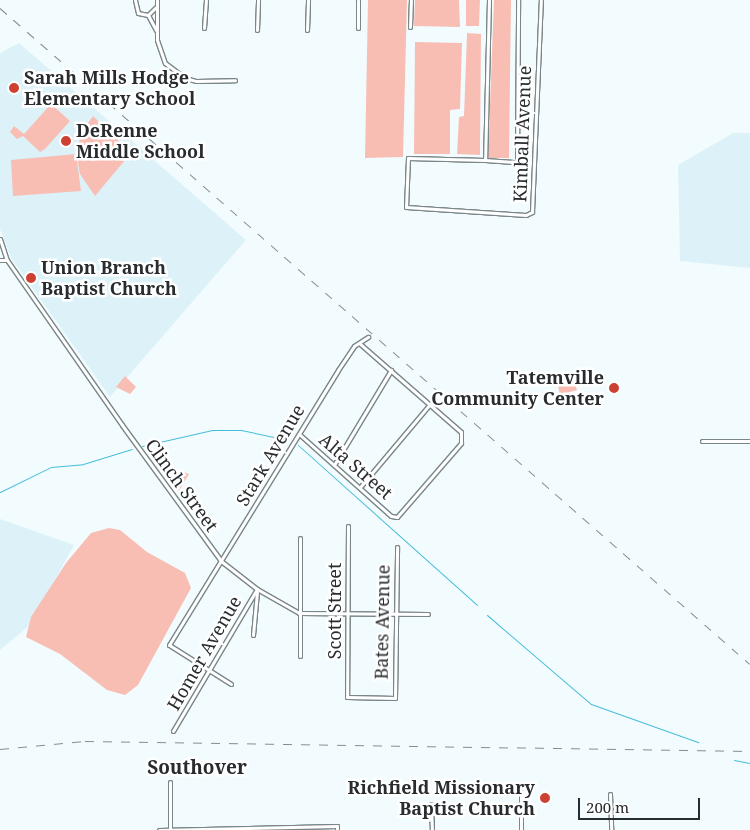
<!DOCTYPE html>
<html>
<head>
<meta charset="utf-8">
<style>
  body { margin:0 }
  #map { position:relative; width:750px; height:830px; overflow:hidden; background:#f2fcff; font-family:"Noto Serif",serif }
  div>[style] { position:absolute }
  .built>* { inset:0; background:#ddf2f8 }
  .green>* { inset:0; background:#f8beb4 }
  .stream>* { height:1px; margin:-0.5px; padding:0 0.5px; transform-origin:0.5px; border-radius:0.5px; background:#47bddb }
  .roads { filter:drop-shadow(1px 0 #7b8689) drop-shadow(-1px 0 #7b8689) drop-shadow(0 1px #7b8689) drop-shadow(0 -1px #7b8689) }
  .minor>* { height:3px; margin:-1.5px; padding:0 1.5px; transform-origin:1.5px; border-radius:1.5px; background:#fff }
  .rail>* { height:1px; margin-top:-0.5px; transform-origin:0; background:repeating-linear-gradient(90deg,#858c8e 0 9px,transparent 0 18px) }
  .dots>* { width:14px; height:14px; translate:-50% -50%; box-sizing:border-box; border:2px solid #fff; border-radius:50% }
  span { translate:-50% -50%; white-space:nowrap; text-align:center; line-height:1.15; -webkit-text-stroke:5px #fff; paint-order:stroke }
  .poi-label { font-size:18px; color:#282c2e; font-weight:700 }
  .left { translate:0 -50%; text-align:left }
  .right { translate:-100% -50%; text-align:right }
  .street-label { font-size:18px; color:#282c2e }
  .neighbourhood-label { font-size:19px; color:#282c2e; font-weight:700 }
  .scale { position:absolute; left:578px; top:798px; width:122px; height:22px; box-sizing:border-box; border:2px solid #282c2e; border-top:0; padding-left:6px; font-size:15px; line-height:18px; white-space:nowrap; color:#282c2e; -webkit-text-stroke:4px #fff; paint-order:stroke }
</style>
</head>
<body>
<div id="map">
  <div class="built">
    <div style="clip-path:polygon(19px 43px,246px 240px,110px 397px,11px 258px,0 229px,0 53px)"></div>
    <div style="clip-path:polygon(733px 133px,750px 133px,750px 268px,680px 261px,678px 165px)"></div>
    <div style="clip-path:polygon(0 519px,74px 545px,30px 625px,0 650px)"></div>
  </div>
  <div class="green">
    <div style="clip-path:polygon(368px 0,407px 0,403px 157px,365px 158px)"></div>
    <div style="clip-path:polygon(415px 0,459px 0,460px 27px,414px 26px)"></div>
    <div style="clip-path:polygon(466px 0,480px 0,479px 26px,466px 26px)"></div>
    <div style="clip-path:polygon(494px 0,511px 0,509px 158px,488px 158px)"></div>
    <div style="clip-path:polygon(467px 33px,481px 34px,480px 155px,457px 154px,459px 117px,464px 116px)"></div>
    <div style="clip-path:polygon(415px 42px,462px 43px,460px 109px,450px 110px,450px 154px,414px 154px)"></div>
    <div style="clip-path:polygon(51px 104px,70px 121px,45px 149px,40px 152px,23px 136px,17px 139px,10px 132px,14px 126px,24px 134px)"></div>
    <div style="clip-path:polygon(93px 116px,131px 153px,95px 196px,80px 174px,76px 152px,83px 130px)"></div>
    <div style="clip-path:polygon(76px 154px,81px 191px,13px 196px,11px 160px)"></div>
    <div style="clip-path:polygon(125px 376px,136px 387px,130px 394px,116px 387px)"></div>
    <div style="clip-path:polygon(574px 382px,577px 390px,560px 395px,558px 386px)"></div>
    <div style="clip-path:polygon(181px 471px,189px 474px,179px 491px,169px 478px)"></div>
    <div style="clip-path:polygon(109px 528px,120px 530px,147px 552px,185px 573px,191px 588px,138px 685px,125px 695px,107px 690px,60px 654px,26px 637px,31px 617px,66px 563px,91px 533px)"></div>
  </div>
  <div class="stream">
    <div style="left:298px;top:445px;width:240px;rotate:41.8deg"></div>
    <div style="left:142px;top:446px;width:72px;rotate:-12.9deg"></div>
    <div style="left:212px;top:430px;width:29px"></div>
    <div style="left:241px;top:430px;width:48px;rotate:12deg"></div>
    <div style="left:0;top:492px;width:57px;rotate:-26.1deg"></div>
    <div style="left:51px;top:467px;width:32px;rotate:-5deg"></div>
    <div style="left:83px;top:464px;width:51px;rotate:-17deg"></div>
    <div style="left:487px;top:615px;width:137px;rotate:40.6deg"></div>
    <div style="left:591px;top:704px;width:114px;rotate:19.6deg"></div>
    <div style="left:734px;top:760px;width:16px;rotate:11deg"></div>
  </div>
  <div class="roads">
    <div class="minor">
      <div style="left:135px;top:0;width:13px;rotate:77deg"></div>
      <div style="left:138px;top:13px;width:10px;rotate:11deg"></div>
      <div style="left:148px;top:15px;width:17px;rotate:62deg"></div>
      <div style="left:157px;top:0;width:40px;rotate:90deg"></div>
      <div style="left:157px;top:40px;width:24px;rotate:71deg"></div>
      <div style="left:165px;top:63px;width:25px;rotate:37deg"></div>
      <div style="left:185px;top:78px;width:11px;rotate:15deg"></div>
      <div style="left:196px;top:81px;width:39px;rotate:-1deg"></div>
      <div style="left:358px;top:0;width:28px;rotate:90deg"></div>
      <div style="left:489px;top:0;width:160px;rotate:91.4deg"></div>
      <div style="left:485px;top:160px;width:77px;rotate:-178.5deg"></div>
      <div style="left:408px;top:158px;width:49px;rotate:92.3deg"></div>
      <div style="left:406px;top:207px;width:120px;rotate:3.8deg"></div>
      <div style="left:526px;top:215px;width:7px;rotate:-27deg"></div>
      <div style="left:532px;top:212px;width:212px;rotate:-87.6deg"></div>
      <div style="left:148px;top:15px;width:11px;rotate:-45deg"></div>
      <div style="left:410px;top:27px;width:27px;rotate:-88deg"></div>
      <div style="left:204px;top:28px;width:28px;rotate:-86deg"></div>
      <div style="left:257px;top:30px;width:30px;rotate:-88deg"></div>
      <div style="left:307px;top:30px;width:30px;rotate:-88deg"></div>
      <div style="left:485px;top:160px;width:32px;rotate:4deg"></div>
      <div style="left:517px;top:162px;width:162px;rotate:-89.6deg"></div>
      <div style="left:0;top:239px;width:22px;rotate:72deg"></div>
      <div style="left:7px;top:260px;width:201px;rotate:55.1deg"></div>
      <div style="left:122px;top:425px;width:168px;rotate:53.9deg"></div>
      <div style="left:221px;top:561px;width:46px;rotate:37.9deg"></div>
      <div style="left:257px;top:589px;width:48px;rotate:29.7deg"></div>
      <div style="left:299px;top:613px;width:129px;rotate:0.4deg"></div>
      <div style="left:0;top:260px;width:7px"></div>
      <div style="left:299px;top:434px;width:123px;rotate:41.7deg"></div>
      <div style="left:391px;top:516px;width:6px;rotate:9deg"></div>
      <div style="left:397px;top:517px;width:98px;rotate:-49.1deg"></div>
      <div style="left:461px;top:443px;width:11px;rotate:-90deg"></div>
      <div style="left:461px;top:432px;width:134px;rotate:-138.9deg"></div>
      <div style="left:702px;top:441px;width:48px"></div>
      <div style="left:334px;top:465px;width:111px;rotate:-59deg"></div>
      <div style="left:361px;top:486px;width:107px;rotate:-49.9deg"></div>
      <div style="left:348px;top:526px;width:171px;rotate:90.3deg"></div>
      <div style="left:347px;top:697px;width:48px;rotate:1.2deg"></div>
      <div style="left:395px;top:698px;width:151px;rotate:-89.2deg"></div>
      <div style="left:253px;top:635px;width:43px;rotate:-84.7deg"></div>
      <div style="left:300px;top:656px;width:118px;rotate:-90deg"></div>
      <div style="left:231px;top:684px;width:73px;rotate:-147.8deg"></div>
      <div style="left:169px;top:645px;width:323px;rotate:-58.4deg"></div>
      <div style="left:338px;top:370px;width:29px;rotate:-56deg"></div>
      <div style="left:354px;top:346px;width:17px;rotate:-33deg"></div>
      <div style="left:173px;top:731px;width:165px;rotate:-59.4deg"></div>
      <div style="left:521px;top:792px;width:38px;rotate:90deg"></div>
      <div style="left:610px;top:794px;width:36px;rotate:88deg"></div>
      <div style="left:431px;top:804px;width:26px;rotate:88deg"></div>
      <div style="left:159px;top:830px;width:178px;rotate:-1.3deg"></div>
      <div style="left:337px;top:826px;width:4px;rotate:90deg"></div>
      <div style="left:170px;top:830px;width:48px;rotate:-90deg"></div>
    </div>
  </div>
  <div class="rail">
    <div style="left:0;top:8px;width:996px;rotate:41.18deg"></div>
    <div style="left:0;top:749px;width:85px;rotate:-5.4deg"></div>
    <div style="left:85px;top:741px;width:665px;rotate:0.86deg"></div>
  </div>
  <div class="dots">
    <div style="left:14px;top:88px;background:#cd4132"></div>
    <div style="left:66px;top:141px;background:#cd4132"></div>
    <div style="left:31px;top:278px;background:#cd4132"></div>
    <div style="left:614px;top:388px;background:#cd4132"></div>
    <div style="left:545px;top:798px;background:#cd4132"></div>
  </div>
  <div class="poi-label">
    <span class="left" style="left:24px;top:88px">Sarah Mills Hodge<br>Elementary School</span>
    <span class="left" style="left:76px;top:141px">DeRenne<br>Middle School</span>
    <span class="left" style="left:41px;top:278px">Union Branch<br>Baptist Church</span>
    <span class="right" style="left:604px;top:388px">Tatemville<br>Community Center</span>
    <span class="right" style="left:535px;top:798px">Richfield Missionary<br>Baptist Church</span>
  </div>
  <div class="street-label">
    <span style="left:522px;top:134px;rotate:-88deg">Kimball Avenue</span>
    <span style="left:270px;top:455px;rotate:-59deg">Stark Avenue</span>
    <span style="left:356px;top:466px;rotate:41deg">Alta Street</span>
    <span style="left:182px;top:485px;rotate:54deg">Clinch Street</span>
    <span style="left:334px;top:611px;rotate:-90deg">Scott Street</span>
    <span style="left:382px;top:622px;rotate:-89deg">Bates Avenue</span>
    <span style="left:204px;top:653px;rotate:-60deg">Homer Avenue</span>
  </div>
  <div class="neighbourhood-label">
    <span style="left:197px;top:768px">Southover</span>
  </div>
  <div class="scale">200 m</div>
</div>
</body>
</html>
